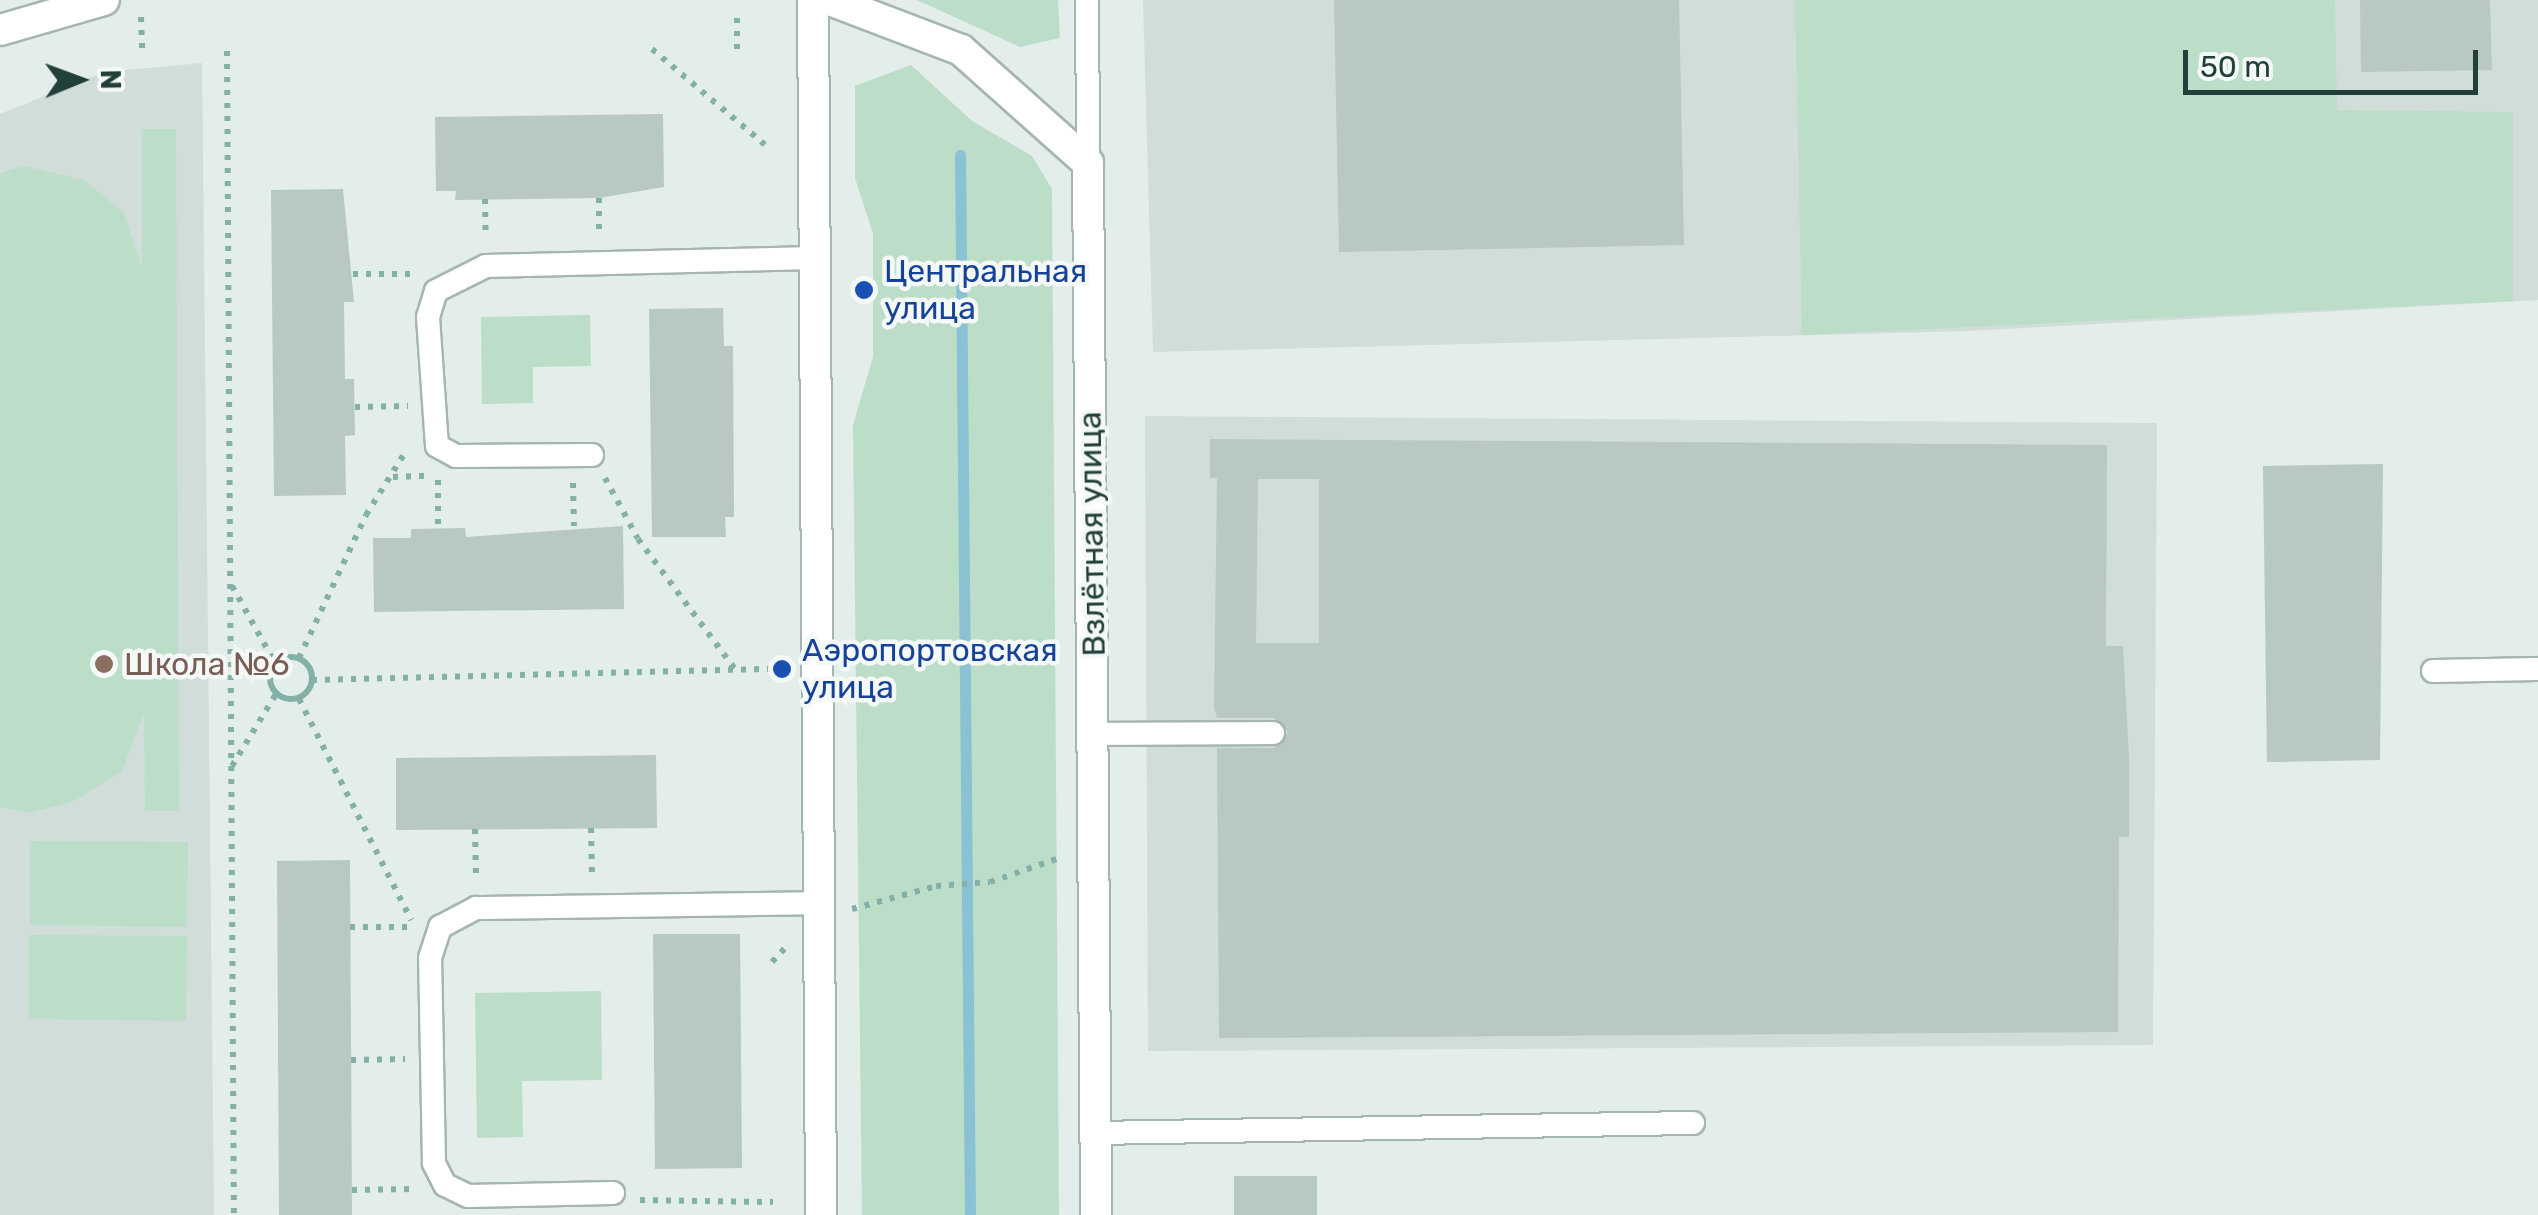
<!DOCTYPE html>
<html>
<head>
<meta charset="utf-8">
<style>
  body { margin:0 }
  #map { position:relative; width:2538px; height:1215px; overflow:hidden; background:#e3ede9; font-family:Rubik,sans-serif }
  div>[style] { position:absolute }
  .built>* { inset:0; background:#d1ddd9 }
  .green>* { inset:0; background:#bcdec8 }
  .stream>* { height:11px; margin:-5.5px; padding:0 5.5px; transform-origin:5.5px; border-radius:5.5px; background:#8ac1d3 }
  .building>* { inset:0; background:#b8c8c3 }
  .path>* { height:6px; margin-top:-3px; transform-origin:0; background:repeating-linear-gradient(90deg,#83b1a7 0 5px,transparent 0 13px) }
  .path>.ring { margin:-3px; padding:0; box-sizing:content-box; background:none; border:6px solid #83b1a7; border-radius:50% }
  .roads { filter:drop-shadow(2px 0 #a5b5b1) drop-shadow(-2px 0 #a5b5b1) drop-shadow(0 2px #a5b5b1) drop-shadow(0 -2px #a5b5b1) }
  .service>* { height:22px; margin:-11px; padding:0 11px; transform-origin:11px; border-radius:11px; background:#fff }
  .minor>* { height:30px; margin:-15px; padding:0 15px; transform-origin:15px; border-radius:15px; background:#fff }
  .tertiary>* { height:30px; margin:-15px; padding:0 15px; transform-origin:15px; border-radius:15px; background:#fff }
  .dots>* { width:28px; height:28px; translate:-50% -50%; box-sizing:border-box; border:5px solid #f4f9f7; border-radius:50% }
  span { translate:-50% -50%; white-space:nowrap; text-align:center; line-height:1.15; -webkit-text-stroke:9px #f4f9f7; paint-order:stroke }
  .transit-label { font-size:32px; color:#164399 }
  .left { translate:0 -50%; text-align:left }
  .street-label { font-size:32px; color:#223f3a }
  .education-label { font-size:32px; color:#785e54 }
  .north { position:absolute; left:30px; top:30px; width:100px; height:100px; -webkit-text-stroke:8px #f4f9f7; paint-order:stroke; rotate:89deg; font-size:28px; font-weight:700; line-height:40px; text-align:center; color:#223f3a }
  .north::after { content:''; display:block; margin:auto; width:35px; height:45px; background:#223f3a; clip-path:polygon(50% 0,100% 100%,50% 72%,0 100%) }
  .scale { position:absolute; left:2183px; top:50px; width:295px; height:45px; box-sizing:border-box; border:5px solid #223f3a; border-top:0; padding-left:12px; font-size:30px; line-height:35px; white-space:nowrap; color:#223f3a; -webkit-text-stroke:8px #f4f9f7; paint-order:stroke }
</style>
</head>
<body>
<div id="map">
  <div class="built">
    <div style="clip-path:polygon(1143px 0,2538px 0,2538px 300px,1968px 331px,1153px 352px)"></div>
    <div style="clip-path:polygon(202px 63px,214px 1215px,0 1215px,0 114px,104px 72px)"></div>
    <div style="clip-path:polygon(1145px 416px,2157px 423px,2153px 1045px,1148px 1051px)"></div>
  </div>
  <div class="green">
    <div style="clip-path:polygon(917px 0,1058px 0,1060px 38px,1020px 47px)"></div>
    <div style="clip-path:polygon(1795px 0,2335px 0,2337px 110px,2513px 112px,2513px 301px,1802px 335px)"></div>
    <div style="clip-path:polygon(911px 65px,972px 121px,1032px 156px,1052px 189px,1059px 1215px,862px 1215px,853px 425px,873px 357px,873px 234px,855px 178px,855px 86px)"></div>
    <div style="clip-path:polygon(142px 129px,176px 129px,179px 811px,145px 811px,144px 713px,122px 771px,74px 801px,29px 813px,0 807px,0 173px,25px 166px,84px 180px,124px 213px,142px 269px)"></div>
    <div style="clip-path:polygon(590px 315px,591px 366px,533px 367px,533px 403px,482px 404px,481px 317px)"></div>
    <div style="clip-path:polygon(30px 841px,188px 842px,187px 927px,30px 925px)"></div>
    <div style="clip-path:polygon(29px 935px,187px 936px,186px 1021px,29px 1019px)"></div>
    <div style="clip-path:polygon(601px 991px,602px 1080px,522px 1081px,523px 1137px,477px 1138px,475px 993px)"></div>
  </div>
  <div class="stream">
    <div style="left:960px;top:155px;width:1060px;rotate:89.46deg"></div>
  </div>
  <div class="building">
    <div style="clip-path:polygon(1334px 0,1679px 0,1684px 245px,1339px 252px)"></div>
    <div style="clip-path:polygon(2360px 0,2490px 0,2492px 70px,2361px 72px)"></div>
    <div style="clip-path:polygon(663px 114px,664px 187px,599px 198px,455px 200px,456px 191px,436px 191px,435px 117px)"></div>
    <div style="clip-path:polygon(343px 189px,354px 302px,344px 302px,345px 379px,354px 379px,355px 435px,345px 436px,346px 495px,274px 496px,271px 190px)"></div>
    <div style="clip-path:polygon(723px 308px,724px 346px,733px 346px,734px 517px,725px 517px,726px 537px,652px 537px,649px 309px)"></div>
    <div style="clip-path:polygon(evenodd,1210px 439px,2107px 445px,2106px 646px,2123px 646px,2129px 758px,2129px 837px,2119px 837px,2118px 1032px,1219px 1038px,1217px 748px,1274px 748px,1288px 732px,1274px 718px,1217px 718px,1214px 707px,1217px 478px,1210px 478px,1210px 439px,1258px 479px,1319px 479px,1319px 643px,1256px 643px,1258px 479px)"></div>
    <div style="clip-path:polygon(2383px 464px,2380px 760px,2267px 762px,2263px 466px)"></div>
    <div style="clip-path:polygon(623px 526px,624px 609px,374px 612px,373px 538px,411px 538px,411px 529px,465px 528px,466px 537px)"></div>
    <div style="clip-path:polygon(656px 755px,657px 828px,396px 830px,396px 758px)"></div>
    <div style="clip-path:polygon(350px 860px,352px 1215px,279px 1215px,277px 861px)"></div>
    <div style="clip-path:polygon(653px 934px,740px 934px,742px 1168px,655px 1169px)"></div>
    <div style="clip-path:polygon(1234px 1176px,1317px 1176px,1317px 1215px,1234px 1215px)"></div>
  </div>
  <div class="path">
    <div style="left:141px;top:17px;width:36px;rotate:88deg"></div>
    <div style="left:652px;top:49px;width:148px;rotate:40.3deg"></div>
    <div style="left:737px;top:49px;width:35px;rotate:-90deg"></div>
    <div style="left:227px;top:51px;width:1164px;rotate:89.66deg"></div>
    <div style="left:599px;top:198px;width:38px;rotate:90deg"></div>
    <div style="left:485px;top:199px;width:39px;rotate:89deg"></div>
    <div style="left:353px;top:274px;width:59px"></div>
    <div style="left:355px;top:407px;width:53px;rotate:-1.1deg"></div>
    <div style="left:393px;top:477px;width:34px;rotate:-2deg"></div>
    <div style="left:605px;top:478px;width:69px;rotate:61.6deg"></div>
    <div style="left:638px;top:539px;width:162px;rotate:53.3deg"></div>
    <div style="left:438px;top:480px;width:48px;rotate:90deg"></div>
    <div style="left:573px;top:483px;width:43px;rotate:88.7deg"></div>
    <div style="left:232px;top:586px;width:88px;rotate:60.8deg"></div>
    <div class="ring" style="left:270px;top:657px;width:36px;height:36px"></div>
    <div style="left:299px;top:658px;width:158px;rotate:-64.9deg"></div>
    <div style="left:366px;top:515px;width:75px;rotate:-58deg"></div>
    <div style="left:312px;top:680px;width:457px;rotate:-1.4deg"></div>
    <div style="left:299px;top:699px;width:248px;rotate:63.1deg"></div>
    <div style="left:232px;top:766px;width:84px;rotate:-58.6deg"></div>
    <div style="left:591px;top:828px;width:49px;rotate:88.8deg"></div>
    <div style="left:475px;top:829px;width:49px;rotate:88.8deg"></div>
    <div style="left:852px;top:909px;width:87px;rotate:-15.3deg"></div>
    <div style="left:936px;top:886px;width:54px;rotate:-4.2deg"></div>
    <div style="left:990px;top:882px;width:76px;rotate:-19.1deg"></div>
    <div style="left:350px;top:927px;width:59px"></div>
    <div style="left:772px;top:962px;width:19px;rotate:-47deg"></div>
    <div style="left:351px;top:1060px;width:54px;rotate:-1.1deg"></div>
    <div style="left:352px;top:1190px;width:63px;rotate:-0.9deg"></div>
    <div style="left:640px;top:1200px;width:133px;rotate:0.9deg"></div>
  </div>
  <div class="roads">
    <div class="service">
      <div style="left:1087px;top:0;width:163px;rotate:89.6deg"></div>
      <div style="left:592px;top:455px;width:136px;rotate:179.6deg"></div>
      <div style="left:456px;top:456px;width:21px;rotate:-152deg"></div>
      <div style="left:437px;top:446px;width:129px;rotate:-94deg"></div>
      <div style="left:428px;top:317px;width:27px;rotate:-73deg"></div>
      <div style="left:436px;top:291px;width:56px;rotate:-26.6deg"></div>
      <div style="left:486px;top:266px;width:327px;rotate:-1.4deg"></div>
      <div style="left:2433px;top:671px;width:105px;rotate:-1.1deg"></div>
      <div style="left:1094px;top:734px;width:179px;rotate:-0.3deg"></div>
      <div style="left:1095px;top:1133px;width:598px;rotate:-0.96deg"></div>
      <div style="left:613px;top:1193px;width:145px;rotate:178.8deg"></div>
      <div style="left:468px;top:1196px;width:25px;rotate:-154deg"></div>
      <div style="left:445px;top:1185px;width:25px;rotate:-117deg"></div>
      <div style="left:434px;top:1163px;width:205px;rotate:-91.1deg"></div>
      <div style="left:430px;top:958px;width:33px;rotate:-72deg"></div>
      <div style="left:440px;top:927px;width:41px;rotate:-27.8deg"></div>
      <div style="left:476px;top:908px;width:341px;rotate:-0.8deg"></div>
    </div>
    <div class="minor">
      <div style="left:830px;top:0;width:140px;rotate:20.9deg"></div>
      <div style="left:961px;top:50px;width:170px;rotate:41.7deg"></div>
      <div style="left:1088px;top:163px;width:1052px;rotate:89.56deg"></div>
    </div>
    <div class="tertiary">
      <div style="left:813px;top:0;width:1215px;rotate:89.62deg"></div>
      <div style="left:0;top:30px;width:108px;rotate:-16.1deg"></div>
    </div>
  </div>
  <div class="dots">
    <div style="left:864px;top:290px;background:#1a4fb4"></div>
    <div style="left:104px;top:664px;background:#8d6e63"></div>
    <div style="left:782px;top:669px;background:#1a4fb4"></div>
  </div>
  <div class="transit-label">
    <span class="left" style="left:884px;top:290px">Центральная<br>улица</span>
    <span class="left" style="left:802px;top:669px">Аэропортовская<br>улица</span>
  </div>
  <div class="street-label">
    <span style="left:1092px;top:534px;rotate:-91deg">Взлётная улица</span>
  </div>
  <div class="education-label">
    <span class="left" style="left:124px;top:664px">Школа №6</span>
  </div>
  <div class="north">N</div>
  <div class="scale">50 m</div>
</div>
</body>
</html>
